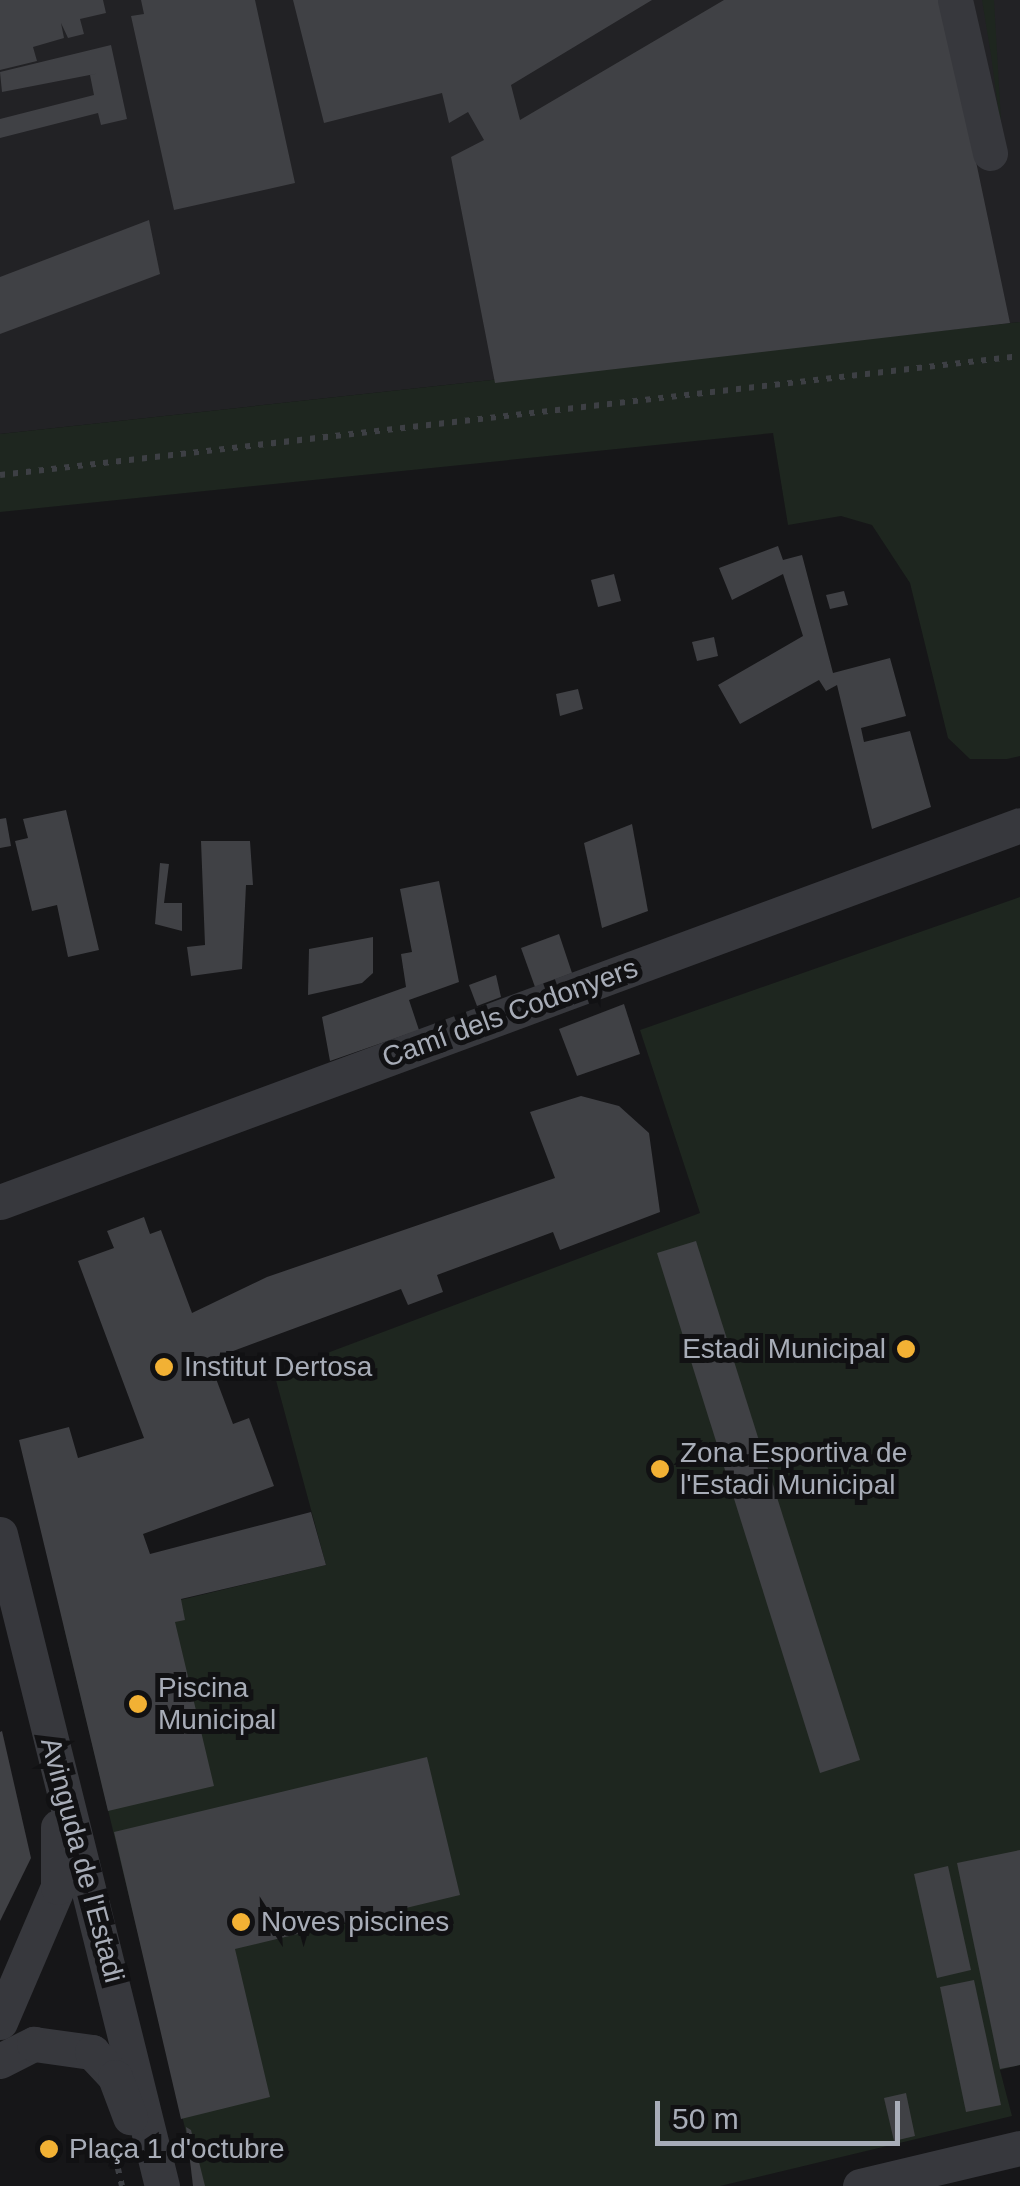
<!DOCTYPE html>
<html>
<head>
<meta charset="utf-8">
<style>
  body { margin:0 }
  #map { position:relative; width:1020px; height:2186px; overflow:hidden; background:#161618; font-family:Helvetica,sans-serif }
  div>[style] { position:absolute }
  .built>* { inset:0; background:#222225 }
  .green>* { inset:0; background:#1e261f }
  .building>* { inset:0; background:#404145 }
  .path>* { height:6px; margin-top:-3px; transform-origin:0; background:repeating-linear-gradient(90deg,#3d3f44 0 5px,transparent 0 13px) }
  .minor>* { height:35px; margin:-17.5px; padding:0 17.5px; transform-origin:17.5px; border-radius:17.5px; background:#37383d }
  .dots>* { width:28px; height:28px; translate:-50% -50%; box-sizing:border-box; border:5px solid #111113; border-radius:50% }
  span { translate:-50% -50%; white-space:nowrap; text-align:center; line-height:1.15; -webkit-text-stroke:10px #111113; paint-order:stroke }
  .street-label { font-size:28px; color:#a8adb8 }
  .poi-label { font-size:28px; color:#a8adb8 }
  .right { translate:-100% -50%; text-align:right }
  .left { translate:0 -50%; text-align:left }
  .scale { position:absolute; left:655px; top:2101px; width:245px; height:45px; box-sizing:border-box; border:5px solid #a8adb8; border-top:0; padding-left:12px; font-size:30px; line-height:35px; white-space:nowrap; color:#a8adb8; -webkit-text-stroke:8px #111113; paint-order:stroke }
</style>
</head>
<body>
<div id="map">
  <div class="built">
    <div style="clip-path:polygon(0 0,1020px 0,1020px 322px,0 434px)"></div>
  </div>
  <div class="green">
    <div style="clip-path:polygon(982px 0,994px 0,1002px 138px,991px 55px)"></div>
    <div style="clip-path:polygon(1020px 322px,1020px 756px,1007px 759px,970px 759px,948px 738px,910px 583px,872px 525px,841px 516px,788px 525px,773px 433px,0 512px,0 434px)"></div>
    <div style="clip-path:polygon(1020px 897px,1020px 2065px,1000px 2070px,1012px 2116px,720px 2186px,199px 2186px,64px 1628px,326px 1565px,274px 1373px,700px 1213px,640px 1030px)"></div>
  </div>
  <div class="building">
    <div style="clip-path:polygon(0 0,103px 0,106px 13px,80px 19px,84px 34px,68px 38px,61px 23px,64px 38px,33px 47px,37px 61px,0 70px)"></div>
    <div style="clip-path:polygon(141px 0,255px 0,295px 183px,174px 210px,131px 16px,144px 14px)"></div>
    <div style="clip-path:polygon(293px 0,652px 0,511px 85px,520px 120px,724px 0,942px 0,1010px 323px,495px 383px,451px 157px,484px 140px,468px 112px,449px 123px,442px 93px,324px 123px)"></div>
    <div style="clip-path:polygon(111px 45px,127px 119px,101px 125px,98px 113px,0 138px,0 119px,94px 95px,90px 75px,100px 73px,2px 92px,0 72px)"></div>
    <div style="clip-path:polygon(149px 220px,160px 274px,0 334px,0 277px)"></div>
    <div style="clip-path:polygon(778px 546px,783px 560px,802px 555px,833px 673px,890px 658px,906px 716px,861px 728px,864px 742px,910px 731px,931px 807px,872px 829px,837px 685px,826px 691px,819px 680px,740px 724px,718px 685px,803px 636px,783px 574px,732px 600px,719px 568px)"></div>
    <div style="clip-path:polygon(614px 574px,621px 601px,598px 607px,591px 580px)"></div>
    <div style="clip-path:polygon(844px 591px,848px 605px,830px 609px,826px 595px)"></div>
    <div style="clip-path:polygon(714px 637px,718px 656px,697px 661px,692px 642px)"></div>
    <div style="clip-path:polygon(578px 689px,583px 709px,560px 716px,556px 694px)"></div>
    <div style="clip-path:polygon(66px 810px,99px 950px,68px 957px,57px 905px,32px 911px,15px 841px,28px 838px,23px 819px)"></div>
    <div style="clip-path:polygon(6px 818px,11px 846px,0 848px,0 819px)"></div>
    <div style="clip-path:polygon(632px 824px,648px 911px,602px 928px,584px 843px)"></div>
    <div style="clip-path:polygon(201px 841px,250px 841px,253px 885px,246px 885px,242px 969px,191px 976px,187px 947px,205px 945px)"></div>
    <div style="clip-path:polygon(160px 863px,169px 864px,164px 903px,182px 903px,182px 931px,155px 924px)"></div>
    <div style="clip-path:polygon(439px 881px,459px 982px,409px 1000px,419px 1030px,330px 1061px,322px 1017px,406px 987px,401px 954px,412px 952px,400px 889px)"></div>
    <div style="clip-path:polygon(559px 934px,572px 973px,535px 987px,521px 948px)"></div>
    <div style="clip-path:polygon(373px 937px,373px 973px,362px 983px,308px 995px,309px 949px)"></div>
    <div style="clip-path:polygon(496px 975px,501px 997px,477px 1006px,469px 985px)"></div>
    <div style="clip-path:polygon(624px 1004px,640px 1054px,577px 1076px,559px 1029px)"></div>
    <div style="clip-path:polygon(581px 1096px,619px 1106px,649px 1133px,660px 1212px,560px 1250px,553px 1232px,437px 1275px,443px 1292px,408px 1305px,401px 1289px,209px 1360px,233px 1424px,249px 1418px,274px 1486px,143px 1534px,150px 1554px,311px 1512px,326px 1565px,181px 1599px,185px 1620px,175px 1622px,214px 1786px,108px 1811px,19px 1440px,69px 1427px,78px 1458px,144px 1438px,78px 1261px,114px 1248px,107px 1231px,144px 1217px,150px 1234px,161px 1230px,192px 1313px,267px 1277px,555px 1178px,530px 1112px)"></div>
    <div style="clip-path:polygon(696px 1241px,860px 1760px,820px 1773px,657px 1253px)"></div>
    <div style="clip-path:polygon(2px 1731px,31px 1858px,0 1921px,0 1732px)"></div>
    <div style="clip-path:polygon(427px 1757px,460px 1895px,235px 1949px,270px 2097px,181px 2119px,114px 1832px)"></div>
    <div style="clip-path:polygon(1020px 1850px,1020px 2065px,1000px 2069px,957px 1863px)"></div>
    <div style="clip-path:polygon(948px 1866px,971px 1970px,937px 1978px,914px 1874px)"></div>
    <div style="clip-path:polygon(974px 1980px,1001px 2105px,966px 2112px,940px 1987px)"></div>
    <div style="clip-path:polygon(906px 2093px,915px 2136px,894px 2141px,884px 2098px)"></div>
    <div style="clip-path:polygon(186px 2127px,191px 2130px,205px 2186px,193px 2186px)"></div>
  </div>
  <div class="path">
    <div style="left:0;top:475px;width:1027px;rotate:-6.65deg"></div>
    <div style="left:112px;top:2143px;width:44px;rotate:76.9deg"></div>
  </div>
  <div class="minor">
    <div style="left:955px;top:0;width:157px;rotate:77.1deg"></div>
    <div style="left:0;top:1202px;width:1087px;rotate:-20.28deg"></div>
    <div style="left:0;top:1534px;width:672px;rotate:76.05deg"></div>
    <div style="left:0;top:2022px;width:147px;rotate:-66.8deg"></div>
    <div style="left:58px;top:1887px;width:60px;rotate:-90deg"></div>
    <div style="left:0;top:2061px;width:38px;rotate:-27deg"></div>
    <div style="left:34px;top:2044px;width:59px;rotate:7.9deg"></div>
    <div style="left:92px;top:2052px;width:34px;rotate:47deg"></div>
    <div style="left:115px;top:2077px;width:43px;rotate:69.4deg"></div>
    <div style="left:860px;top:2186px;width:164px;rotate:-13.4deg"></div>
  </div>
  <div class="dots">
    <div style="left:906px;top:1349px;background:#f2b134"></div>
    <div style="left:164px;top:1367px;background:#f2b134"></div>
    <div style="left:660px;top:1469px;background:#f2b134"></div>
    <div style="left:138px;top:1704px;background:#f2b134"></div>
    <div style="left:241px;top:1922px;background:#f2b134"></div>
    <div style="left:49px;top:2149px;background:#f2b134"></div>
  </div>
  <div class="street-label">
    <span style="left:510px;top:1013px;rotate:-20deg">Camí dels Codonyers</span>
    <span style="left:82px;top:1860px;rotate:75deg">Avinguda de l'Estadi</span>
  </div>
  <div class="poi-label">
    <span class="right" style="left:886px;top:1349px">Estadi Municipal</span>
    <span class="left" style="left:184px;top:1367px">Institut Dertosa</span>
    <span class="left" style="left:680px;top:1469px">Zona Esportiva de<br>l'Estadi Municipal</span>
    <span class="left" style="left:158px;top:1704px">Piscina<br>Municipal</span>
    <span class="left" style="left:261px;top:1922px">Noves piscines</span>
    <span class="left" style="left:69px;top:2149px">Plaça 1 d'octubre</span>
  </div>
  <div class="scale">50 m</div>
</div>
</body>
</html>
